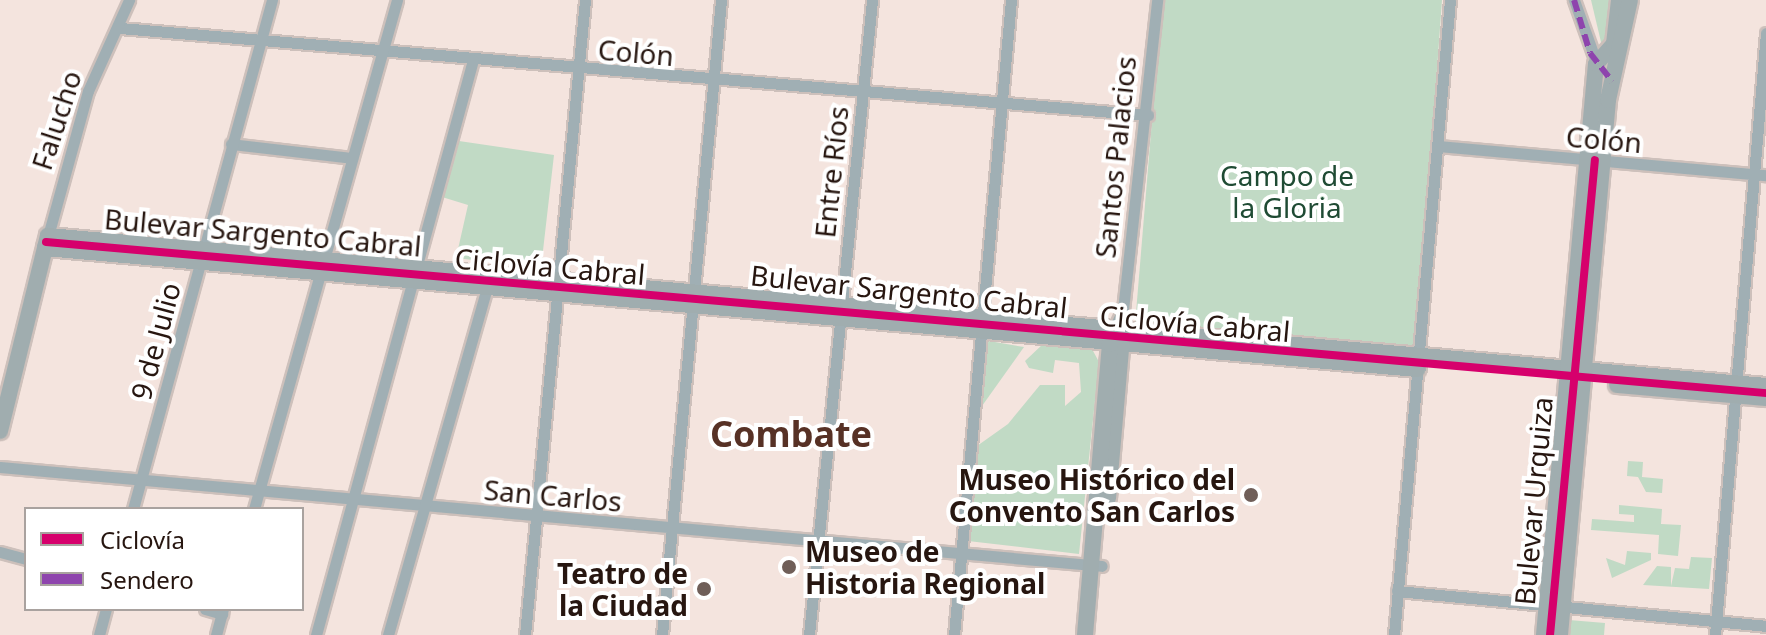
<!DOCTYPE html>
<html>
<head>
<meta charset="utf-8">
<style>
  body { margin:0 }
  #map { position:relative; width:1766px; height:635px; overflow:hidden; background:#f4e4de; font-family:"Noto Sans",sans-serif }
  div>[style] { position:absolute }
  .green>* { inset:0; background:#c1dac5 }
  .roads { filter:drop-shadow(2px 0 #cdc0bb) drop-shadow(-2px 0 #cdc0bb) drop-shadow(0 2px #cdc0bb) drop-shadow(0 -2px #cdc0bb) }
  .street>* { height:11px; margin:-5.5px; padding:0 5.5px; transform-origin:5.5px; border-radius:5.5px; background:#a0afb4 }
  .secondary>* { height:16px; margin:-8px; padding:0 8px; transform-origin:8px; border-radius:8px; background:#a0adaf }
  .quiet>* { height:6px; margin-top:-3px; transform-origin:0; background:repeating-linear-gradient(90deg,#8e44ad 0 12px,transparent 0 18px) }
  .cycleway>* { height:8px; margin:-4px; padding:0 4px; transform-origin:4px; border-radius:4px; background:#d6006c }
  .dots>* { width:22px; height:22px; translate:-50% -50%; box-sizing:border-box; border:4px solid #fff; border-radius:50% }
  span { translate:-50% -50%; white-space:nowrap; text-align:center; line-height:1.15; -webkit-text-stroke:8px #fff; paint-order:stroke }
  .street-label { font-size:28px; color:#271610 }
  .park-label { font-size:28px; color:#1f4b34 }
  .poi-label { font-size:28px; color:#271610; font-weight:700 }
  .right { translate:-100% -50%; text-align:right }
  .left { translate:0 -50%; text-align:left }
  .district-label { font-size:36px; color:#573125; font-weight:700 }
  .legend { position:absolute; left:24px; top:507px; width:280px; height:104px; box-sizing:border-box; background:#fff; border:2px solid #a9a29f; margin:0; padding:10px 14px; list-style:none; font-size:24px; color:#271610 }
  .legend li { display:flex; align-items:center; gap:16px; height:40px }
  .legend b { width:40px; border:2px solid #a9a29f }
</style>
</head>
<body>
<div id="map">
  <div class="green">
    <div style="clip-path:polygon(1162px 0,1442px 0,1417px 346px,1135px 325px)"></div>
    <div style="clip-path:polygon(1591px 0,1619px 0,1604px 54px,1601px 42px)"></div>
    <div style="clip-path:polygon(459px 141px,554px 155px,541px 268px,456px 258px,468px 205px,442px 197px)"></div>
    <div style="clip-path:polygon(989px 341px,1024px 347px,982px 406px,984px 348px)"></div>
    <div style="clip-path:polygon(1043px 344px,1092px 349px,1099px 362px,1079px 554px,968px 541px,977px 446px,1008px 424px,1040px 385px,1065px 385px,1065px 406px,1081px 392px,1079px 363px,1055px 360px,1053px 373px,1029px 368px,1025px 361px)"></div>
    <div style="clip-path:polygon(1628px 461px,1643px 462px,1642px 477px,1663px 479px,1662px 493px,1646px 492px,1638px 477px,1627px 476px)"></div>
    <div style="clip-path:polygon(1619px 505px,1662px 509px,1661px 524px,1681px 525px,1678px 556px,1658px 554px,1659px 535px,1591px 530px,1592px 519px,1634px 522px,1634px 515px,1619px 514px)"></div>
    <div style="clip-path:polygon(1627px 551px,1651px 553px,1651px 560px,1612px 578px,1606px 558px,1625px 565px)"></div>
    <div style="clip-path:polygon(1691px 557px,1712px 558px,1709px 589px,1643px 585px,1657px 566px,1671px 567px,1671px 586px,1675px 568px,1689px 569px)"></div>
    <div style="clip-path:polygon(1569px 620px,1605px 623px,1604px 635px,1568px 635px)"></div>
  </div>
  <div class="roads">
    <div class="street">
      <div style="left:1574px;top:0;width:71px;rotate:70.3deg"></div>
      <div style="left:120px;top:28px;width:1032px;rotate:4.84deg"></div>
      <div style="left:231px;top:144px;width:122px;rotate:6.6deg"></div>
      <div style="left:1438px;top:146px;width:329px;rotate:5.1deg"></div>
      <div style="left:48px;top:236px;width:150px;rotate:-74.6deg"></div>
      <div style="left:88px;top:91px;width:100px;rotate:-65.7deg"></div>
      <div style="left:1122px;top:319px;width:321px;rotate:-83.7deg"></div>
      <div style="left:0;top:467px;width:1106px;rotate:5.13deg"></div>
      <div style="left:133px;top:509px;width:528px;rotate:-74.73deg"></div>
      <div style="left:254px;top:509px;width:529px;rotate:-74.31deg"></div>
      <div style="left:0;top:552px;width:27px;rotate:15deg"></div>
      <div style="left:1397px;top:591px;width:371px;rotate:5.4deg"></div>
      <div style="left:205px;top:609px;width:18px;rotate:16deg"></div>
      <div style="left:99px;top:635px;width:27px;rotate:-75deg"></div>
      <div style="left:216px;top:635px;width:27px;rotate:-75deg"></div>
      <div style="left:316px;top:635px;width:596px;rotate:-74.73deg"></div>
      <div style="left:388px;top:635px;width:361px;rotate:-74.1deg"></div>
      <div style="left:525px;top:635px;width:638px;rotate:-84.6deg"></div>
      <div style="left:662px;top:635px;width:638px;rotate:-84.69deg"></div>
      <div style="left:809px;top:635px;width:638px;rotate:-84.33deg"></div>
      <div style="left:954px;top:635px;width:638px;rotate:-84.87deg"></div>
      <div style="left:1394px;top:635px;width:637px;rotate:-84.96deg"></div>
      <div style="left:1715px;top:635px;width:604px;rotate:-85.16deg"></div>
    </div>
    <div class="secondary">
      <div style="left:45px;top:248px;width:1378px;rotate:5.04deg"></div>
      <div style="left:1617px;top:385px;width:150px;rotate:5deg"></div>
      <div style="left:0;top:431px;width:201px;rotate:-76.2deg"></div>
      <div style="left:48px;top:236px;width:1725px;rotate:4.99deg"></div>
      <div style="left:1108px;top:498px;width:161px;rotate:-85deg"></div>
      <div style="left:1085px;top:635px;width:292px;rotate:-85.1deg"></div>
      <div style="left:1110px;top:344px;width:28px;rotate:-64deg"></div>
      <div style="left:1544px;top:635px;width:573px;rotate:-84.8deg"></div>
      <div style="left:1596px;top:64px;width:27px;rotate:-48deg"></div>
      <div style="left:1614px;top:44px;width:44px;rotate:-83.5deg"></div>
      <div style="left:1560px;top:635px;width:537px;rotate:-84.87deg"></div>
      <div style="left:1608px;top:100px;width:102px;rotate:-77.6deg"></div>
    </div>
  </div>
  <div class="quiet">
    <div style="left:1574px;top:0;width:55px;rotate:73.2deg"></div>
    <div style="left:1590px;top:53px;width:36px;rotate:52deg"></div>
  </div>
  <div class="cycleway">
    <div style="left:46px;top:242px;width:1727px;rotate:5.02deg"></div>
    <div style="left:1550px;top:635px;width:477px;rotate:-84.6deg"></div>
  </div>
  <div class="dots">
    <div style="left:1251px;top:495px;background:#6f5e58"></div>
    <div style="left:789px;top:567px;background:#6f5e58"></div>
    <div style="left:704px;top:589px;background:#6f5e58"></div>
  </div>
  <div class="street-label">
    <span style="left:636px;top:52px;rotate:5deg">Colón</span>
    <span style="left:56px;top:120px;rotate:-72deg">Falucho</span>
    <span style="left:1604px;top:139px;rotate:5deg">Colón</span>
    <span style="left:1115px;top:157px;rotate:-84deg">Santos Palacios</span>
    <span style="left:831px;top:172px;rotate:-84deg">Entre Ríos</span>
    <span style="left:263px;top:232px;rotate:5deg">Bulevar Sargento Cabral</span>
    <span style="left:550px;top:266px;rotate:5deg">Ciclovía Cabral</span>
    <span style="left:909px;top:291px;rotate:6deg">Bulevar Sargento Cabral</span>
    <span style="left:1195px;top:323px;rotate:5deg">Ciclovía Cabral</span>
    <span style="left:155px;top:341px;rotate:-75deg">9 de Julio</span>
    <span style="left:553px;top:495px;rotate:5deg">San Carlos</span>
    <span style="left:1533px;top:501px;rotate:-85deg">Bulevar Urquiza</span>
  </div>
  <div class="park-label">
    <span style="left:1287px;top:191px">Campo de<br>la Gloria</span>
  </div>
  <div class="poi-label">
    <span class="right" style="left:1235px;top:495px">Museo Histórico del<br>Convento San Carlos</span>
    <span class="left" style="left:805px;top:567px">Museo de<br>Historia Regional</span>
    <span class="right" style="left:688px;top:589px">Teatro de<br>la Ciudad</span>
  </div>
  <div class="district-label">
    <span style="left:791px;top:434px">Combate</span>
  </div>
  <ul class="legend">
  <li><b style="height:10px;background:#d6006c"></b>Ciclovía</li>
  <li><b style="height:10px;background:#8e44ad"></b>Sendero</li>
  </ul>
</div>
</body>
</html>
